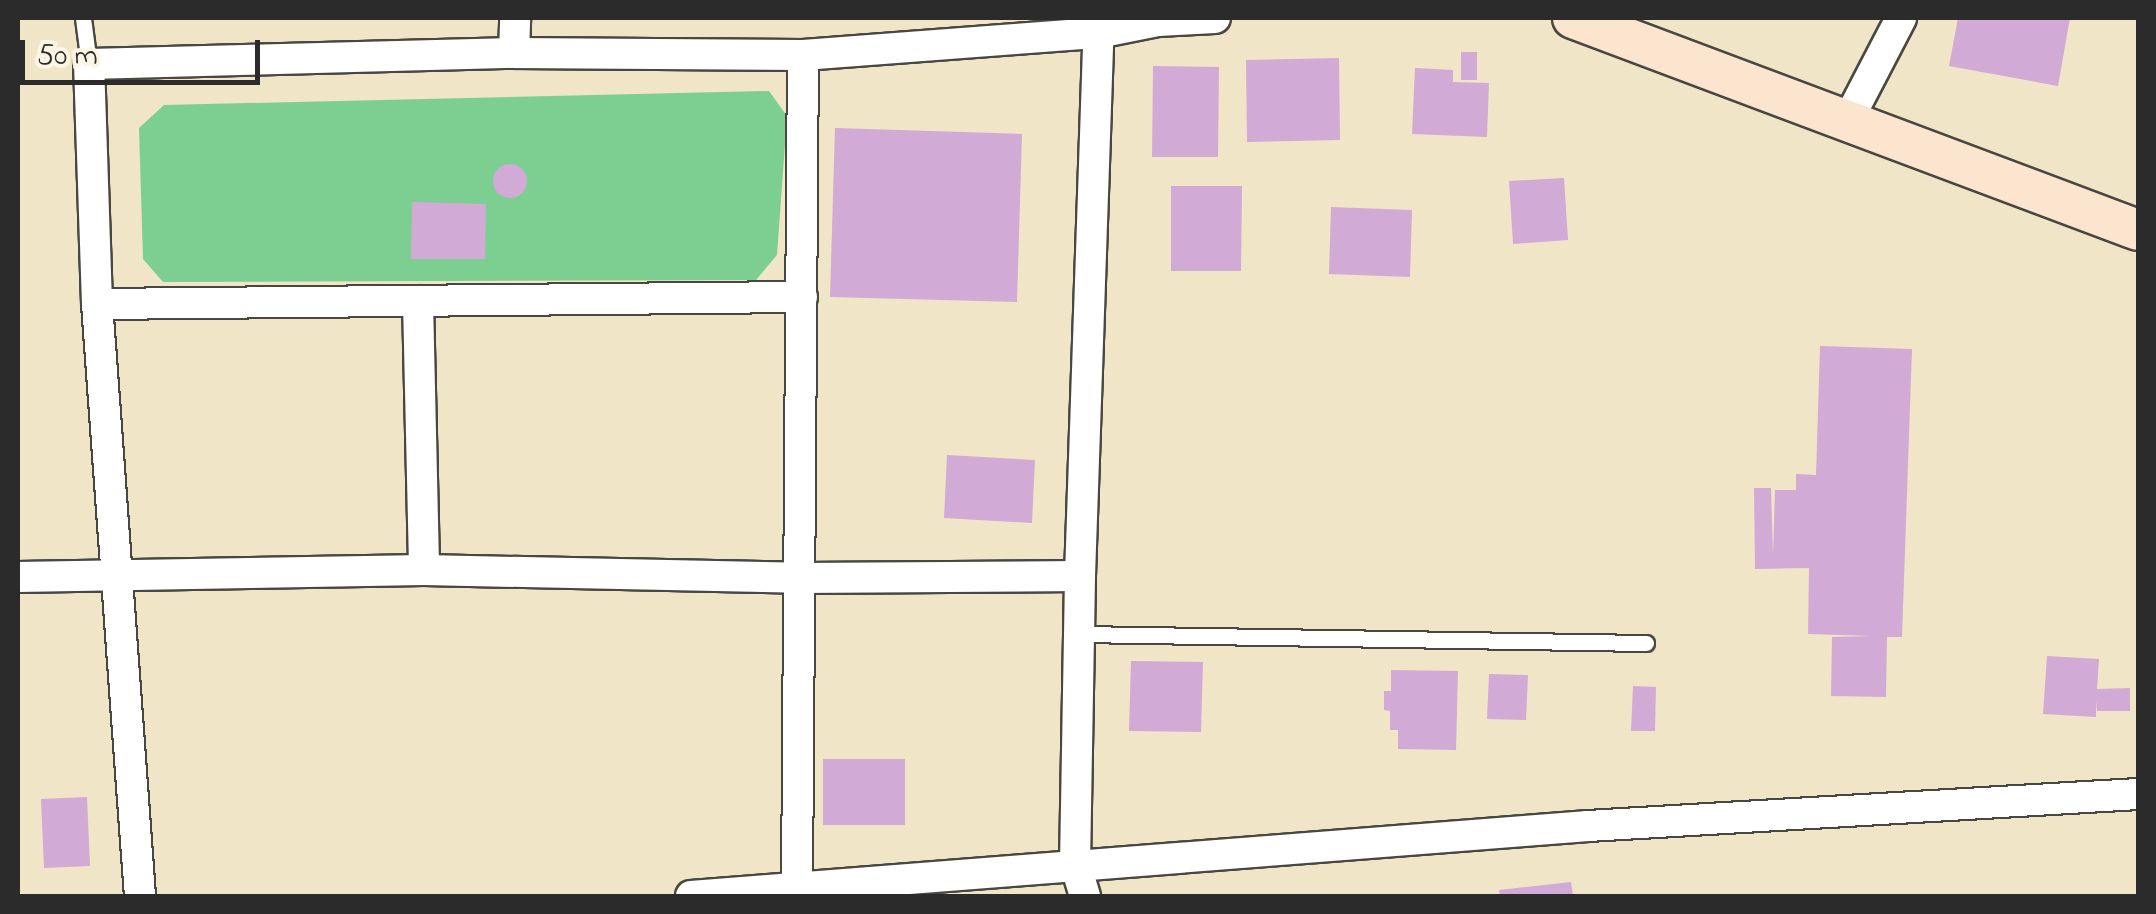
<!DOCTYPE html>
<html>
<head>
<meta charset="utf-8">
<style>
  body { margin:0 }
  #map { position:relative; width:2156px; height:914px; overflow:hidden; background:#f1e5c7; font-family:"Indie Flower",sans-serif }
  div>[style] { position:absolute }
  .green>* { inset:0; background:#7dcf91 }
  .building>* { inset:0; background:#d1aad6 }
  .round { border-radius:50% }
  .roads { filter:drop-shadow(2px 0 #494742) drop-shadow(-2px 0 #494742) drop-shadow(0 2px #494742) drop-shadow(0 -2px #494742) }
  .lane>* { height:15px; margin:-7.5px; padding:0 7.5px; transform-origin:7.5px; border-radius:7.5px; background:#fff }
  .street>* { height:30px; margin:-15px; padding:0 15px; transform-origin:15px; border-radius:15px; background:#fff }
  .secondary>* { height:40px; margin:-20px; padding:0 20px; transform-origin:20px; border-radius:20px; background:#fce5cf }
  span { translate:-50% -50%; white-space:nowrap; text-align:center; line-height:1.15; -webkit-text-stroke:9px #fcf5e5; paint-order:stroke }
  .frame { position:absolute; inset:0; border:20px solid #2b2b2b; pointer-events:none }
  .scale { position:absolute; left:20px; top:40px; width:240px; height:45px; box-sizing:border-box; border:5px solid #2b2b2b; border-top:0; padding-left:12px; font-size:30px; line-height:35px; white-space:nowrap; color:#2b2b2b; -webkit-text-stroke:8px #fcf5e5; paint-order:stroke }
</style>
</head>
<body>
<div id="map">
  <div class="green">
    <div style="clip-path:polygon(769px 91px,787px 116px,777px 255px,756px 280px,163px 282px,143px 259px,139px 128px,164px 105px)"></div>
  </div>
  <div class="building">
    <div style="clip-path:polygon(1958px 18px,2070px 18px,2058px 86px,1949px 66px)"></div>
    <div style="clip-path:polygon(1461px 52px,1477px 52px,1477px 80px,1461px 80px)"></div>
    <div style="clip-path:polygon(1339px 58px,1340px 140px,1247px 142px,1246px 60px)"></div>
    <div style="clip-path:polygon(1153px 66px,1219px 67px,1218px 157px,1152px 157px)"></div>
    <div style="clip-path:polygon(1415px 68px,1453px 70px,1453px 82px,1489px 83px,1487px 137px,1412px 134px)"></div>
    <div style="clip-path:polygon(835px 128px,1022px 134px,1017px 302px,830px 297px)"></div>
    <div class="round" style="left:493px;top:164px;width:34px;height:34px"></div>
    <div style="clip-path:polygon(1564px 178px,1568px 240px,1513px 244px,1509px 181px)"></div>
    <div style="clip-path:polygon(1171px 186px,1242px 186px,1241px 271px,1171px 271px)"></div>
    <div style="clip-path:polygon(412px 202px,486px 204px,485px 259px,411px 259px)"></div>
    <div style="clip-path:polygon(1331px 207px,1412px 210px,1410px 277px,1329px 274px)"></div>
    <div style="clip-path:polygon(1820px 346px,1912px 349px,1902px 637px,1887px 637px,1886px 697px,1831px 696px,1832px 637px,1872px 636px,1808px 634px,1809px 568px,1755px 569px,1754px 488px,1771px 488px,1773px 555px,1775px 490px,1796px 490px,1796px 474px,1816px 475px)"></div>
    <div style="clip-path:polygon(947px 455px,1035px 460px,1032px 523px,944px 518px)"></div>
    <div style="clip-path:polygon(2047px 656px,2099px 659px,2097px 689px,2130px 688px,2130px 711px,2097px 711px,2096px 701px,2096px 717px,2043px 714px)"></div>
    <div style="clip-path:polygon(1131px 661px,1203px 662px,1201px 732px,1129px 731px)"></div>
    <div style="clip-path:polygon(1391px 670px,1458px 671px,1456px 750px,1398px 749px,1398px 730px,1390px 730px,1390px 711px,1384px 710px,1384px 691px,1391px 691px)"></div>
    <div style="clip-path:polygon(1489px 674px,1528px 675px,1526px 720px,1487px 719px)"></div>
    <div style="clip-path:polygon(1633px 686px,1656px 687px,1655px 731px,1631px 731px)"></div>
    <div style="clip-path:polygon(823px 759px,905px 759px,905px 825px,823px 825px)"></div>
    <div style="clip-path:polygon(87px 797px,90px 866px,44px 868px,41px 799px)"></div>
    <div style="clip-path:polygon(1571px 882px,1573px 896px,1500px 896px,1499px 890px)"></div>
  </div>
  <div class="roads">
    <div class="lane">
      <div style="left:83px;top:18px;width:46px;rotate:82.6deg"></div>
      <div style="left:1079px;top:634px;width:567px;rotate:0.91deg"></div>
    </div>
    <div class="street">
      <div style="left:514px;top:53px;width:35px;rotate:-88deg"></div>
      <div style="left:1848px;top:120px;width:115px;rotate:-62.5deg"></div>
      <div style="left:418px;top:301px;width:269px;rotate:88.7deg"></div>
      <div style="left:97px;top:304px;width:705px;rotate:-0.57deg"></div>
      <div style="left:18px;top:577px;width:406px;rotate:-1deg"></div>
      <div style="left:424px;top:570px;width:375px;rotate:1.2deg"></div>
      <div style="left:799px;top:578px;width:281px;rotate:-0.4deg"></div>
      <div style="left:797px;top:887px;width:832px;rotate:-89.59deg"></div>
      <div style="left:140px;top:896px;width:594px;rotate:-94.15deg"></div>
      <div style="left:97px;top:304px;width:240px;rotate:-91.9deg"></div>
      <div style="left:89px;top:64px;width:425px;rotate:-1.5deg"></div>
      <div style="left:514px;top:53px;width:289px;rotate:0.4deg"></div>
      <div style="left:803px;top:55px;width:296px;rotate:-4.3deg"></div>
      <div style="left:1098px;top:33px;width:61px;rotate:-11.3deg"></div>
      <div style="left:1158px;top:21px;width:57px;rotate:-3deg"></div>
      <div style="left:691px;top:896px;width:900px;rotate:-4.46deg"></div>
      <div style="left:1588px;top:826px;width:551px;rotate:-3.33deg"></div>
      <div style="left:1085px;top:896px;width:34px;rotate:-107deg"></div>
      <div style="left:1075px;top:864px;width:288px;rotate:-89deg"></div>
      <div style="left:1080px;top:576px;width:558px;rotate:-88.05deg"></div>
    </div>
    <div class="secondary">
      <div style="left:1573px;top:18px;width:603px;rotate:20.57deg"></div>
    </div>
  </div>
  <div class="frame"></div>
  <div class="scale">50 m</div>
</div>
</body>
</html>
